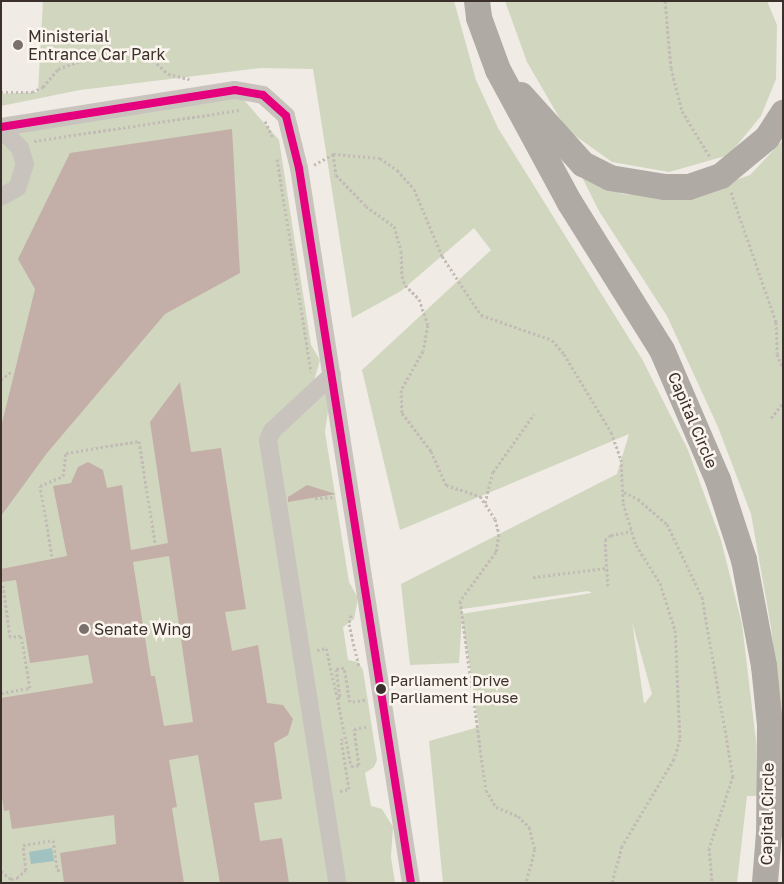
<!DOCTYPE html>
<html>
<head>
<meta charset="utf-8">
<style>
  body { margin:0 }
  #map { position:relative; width:784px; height:884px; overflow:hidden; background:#f0ebe5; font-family:"Golos Text",sans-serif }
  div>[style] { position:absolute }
  .green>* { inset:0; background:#d1d6bf }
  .water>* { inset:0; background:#a1c2c1 }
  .building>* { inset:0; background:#c3afa7 }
  .path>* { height:3px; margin-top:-1.5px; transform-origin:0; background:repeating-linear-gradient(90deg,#c2bbb6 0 2.5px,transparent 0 5px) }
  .minor>* { height:18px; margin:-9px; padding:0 9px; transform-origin:9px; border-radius:9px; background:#c9c3be }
  .highway>* { height:26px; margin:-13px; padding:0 13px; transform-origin:13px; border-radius:13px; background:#afaaa4 }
  .bus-1>* { height:8px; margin:-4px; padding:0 4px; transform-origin:4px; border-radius:4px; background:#e5007d }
  .dots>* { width:14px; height:14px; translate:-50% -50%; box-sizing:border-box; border:2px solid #fbf5ee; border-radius:50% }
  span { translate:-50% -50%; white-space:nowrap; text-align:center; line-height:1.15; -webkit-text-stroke:5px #fbf5ee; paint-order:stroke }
  .bus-label { font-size:15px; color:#3b302b }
  .left { translate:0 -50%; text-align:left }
  .poi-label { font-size:16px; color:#3b302b }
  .street-label { font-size:16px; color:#3b302b }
  .frame { position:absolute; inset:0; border:2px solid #3b302b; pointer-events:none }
</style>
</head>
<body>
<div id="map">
  <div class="green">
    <div style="clip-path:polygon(evenodd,43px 1px,454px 1px,476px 80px,498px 128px,642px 359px,688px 450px,721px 540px,742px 624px,756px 741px,757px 796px,747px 796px,737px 883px,443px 883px,429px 741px,479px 727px,462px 617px,459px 663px,410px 665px,401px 584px,617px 474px,629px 434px,400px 530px,362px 370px,491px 250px,474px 228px,401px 291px,352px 318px,313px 69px,261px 68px,80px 90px,1px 106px,1px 94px,38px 92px,43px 1px,588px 591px,592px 593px,461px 614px,462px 609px,588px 591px,43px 1px,632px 622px,652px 694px,645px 703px,644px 703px,632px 622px)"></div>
    <div style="clip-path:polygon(505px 1px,767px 1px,777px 25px,776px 79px,761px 116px,729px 155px,669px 172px,612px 162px,566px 129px,527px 62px)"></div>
    <div style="clip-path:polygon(235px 90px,279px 140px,311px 345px,320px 360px,314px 381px,326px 394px,328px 411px,325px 432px,349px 582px,358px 598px,354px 619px,343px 627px,348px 660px,358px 662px,363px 670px,377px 760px,374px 767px,365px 773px,371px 806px,382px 809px,393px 827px,391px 857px,395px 883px,1px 883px,1px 133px)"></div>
    <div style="clip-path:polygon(783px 140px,783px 732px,771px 627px,751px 514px,718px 427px,667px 316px,599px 211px,582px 177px,622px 194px,681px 199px,750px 175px)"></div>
  </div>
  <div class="water">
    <div style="clip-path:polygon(52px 848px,54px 861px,31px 864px,29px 852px)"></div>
  </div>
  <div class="building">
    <div style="clip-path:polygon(232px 129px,240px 273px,165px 314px,47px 453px,1px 516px,1px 427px,35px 289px,18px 259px,70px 153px)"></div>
    <div style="clip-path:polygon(evenodd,180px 382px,191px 452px,221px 448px,246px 609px,225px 612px,232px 651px,258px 645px,267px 703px,283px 705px,293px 719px,288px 735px,274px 743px,282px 799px,254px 803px,260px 841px,282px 838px,289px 883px,220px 883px,198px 755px,169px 760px,177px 807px,172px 808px,184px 883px,64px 883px,60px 853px,116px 844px,114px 815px,12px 829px,9px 810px,4px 811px,1px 791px,1px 698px,93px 683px,88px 655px,30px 663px,16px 580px,1px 582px,1px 569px,67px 556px,53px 486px,71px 483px,78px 467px,88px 462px,103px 470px,107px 488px,122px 485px,131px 550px,168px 543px,150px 422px,180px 382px,169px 556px,193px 722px,164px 726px,155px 676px,151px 676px,133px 562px,169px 556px)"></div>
    <div style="clip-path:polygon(307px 485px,336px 494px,288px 502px,288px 497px)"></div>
  </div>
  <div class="path">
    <div style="left:665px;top:1px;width:67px;rotate:84.9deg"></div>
    <div style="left:671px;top:68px;width:44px;rotate:75.7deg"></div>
    <div style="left:682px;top:111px;width:54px;rotate:58.7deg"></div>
    <div style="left:1px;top:92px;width:31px"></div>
    <div style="left:32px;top:92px;width:12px;rotate:-24deg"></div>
    <div style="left:43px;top:87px;width:23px;rotate:-50deg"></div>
    <div style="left:58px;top:69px;width:33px;rotate:-20deg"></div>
    <div style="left:89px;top:58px;width:12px;rotate:9deg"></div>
    <div style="left:101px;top:60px;width:31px;rotate:-17deg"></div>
    <div style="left:131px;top:51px;width:15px;rotate:8deg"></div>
    <div style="left:146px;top:53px;width:30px;rotate:44deg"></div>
    <div style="left:168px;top:74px;width:22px;rotate:13deg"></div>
    <div style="left:265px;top:121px;width:17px;rotate:65deg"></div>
    <div style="left:34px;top:141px;width:208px;rotate:-8.6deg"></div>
    <div style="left:333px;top:154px;width:21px;rotate:82deg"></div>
    <div style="left:336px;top:175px;width:43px;rotate:45.9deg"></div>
    <div style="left:366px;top:206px;width:34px;rotate:36deg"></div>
    <div style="left:394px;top:226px;width:26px;rotate:74deg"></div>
    <div style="left:401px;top:251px;width:25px;rotate:88deg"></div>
    <div style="left:402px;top:276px;width:9px;rotate:72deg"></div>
    <div style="left:405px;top:285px;width:20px;rotate:45deg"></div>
    <div style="left:419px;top:299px;width:28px;rotate:71deg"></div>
    <div style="left:428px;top:325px;width:26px;rotate:101deg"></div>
    <div style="left:423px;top:351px;width:45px;rotate:119.4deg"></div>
    <div style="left:401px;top:390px;width:23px;rotate:88deg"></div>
    <div style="left:402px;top:413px;width:48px;rotate:52.7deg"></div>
    <div style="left:431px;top:451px;width:37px;rotate:66deg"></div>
    <div style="left:446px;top:485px;width:36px;rotate:18deg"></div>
    <div style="left:480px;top:496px;width:27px;rotate:57deg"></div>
    <div style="left:495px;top:519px;width:16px;rotate:75deg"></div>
    <div style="left:499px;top:534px;width:18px;rotate:99deg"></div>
    <div style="left:496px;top:552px;width:61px;rotate:126.3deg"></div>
    <div style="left:460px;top:601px;width:191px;rotate:82.2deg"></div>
    <div style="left:486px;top:790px;width:20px;rotate:60deg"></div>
    <div style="left:496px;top:807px;width:24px;rotate:22deg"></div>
    <div style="left:518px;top:816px;width:16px;rotate:45deg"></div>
    <div style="left:529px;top:827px;width:23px;rotate:75deg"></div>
    <div style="left:535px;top:849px;width:35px;rotate:105deg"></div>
    <div style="left:277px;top:159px;width:216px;rotate:80.9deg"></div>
    <div style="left:314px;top:165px;width:22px;rotate:-30deg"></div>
    <div style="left:333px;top:154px;width:47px;rotate:4.9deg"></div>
    <div style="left:380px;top:158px;width:21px;rotate:35deg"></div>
    <div style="left:397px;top:170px;width:25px;rotate:48deg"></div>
    <div style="left:414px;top:189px;width:73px;rotate:67.3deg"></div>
    <div style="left:442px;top:256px;width:71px;rotate:56.5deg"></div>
    <div style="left:481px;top:315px;width:75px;rotate:19.4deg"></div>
    <div style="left:552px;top:340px;width:18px;rotate:49deg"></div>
    <div style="left:564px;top:354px;width:91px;rotate:58.9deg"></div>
    <div style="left:611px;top:432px;width:29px;rotate:70deg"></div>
    <div style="left:621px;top:459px;width:44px;rotate:87.4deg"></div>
    <div style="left:623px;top:503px;width:44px;rotate:72.8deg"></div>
    <div style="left:636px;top:545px;width:45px;rotate:57.7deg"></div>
    <div style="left:660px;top:583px;width:49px;rotate:72.3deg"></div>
    <div style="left:675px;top:630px;width:109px;rotate:87.4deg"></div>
    <div style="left:680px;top:739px;width:21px;rotate:107deg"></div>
    <div style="left:674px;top:759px;width:101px;rotate:120.9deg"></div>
    <div style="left:622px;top:846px;width:38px;rotate:105deg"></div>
    <div style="left:731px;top:192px;width:138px;rotate:70.9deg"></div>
    <div style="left:776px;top:322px;width:32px;rotate:88deg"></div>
    <div style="left:777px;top:354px;width:15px;rotate:67deg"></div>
    <div style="left:1px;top:380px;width:14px;rotate:-39deg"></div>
    <div style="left:771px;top:418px;width:19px;rotate:-51deg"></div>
    <div style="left:624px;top:492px;width:16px;rotate:27deg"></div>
    <div style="left:638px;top:499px;width:38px;rotate:41deg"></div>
    <div style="left:667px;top:524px;width:81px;rotate:64.4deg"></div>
    <div style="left:702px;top:597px;width:182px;rotate:80.2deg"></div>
    <div style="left:733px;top:776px;width:76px;rotate:108.4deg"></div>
    <div style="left:709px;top:848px;width:35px;rotate:85deg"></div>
    <div style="left:315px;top:498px;width:18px;rotate:-3deg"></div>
    <div style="left:485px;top:503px;width:32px;rotate:-76deg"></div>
    <div style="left:493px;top:472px;width:71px;rotate:-54.7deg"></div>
    <div style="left:52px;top:556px;width:71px;rotate:-99.7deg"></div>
    <div style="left:40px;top:486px;width:25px;rotate:-23deg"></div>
    <div style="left:63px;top:476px;width:23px;rotate:-83deg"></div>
    <div style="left:66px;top:453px;width:74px;rotate:-9.3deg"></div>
    <div style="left:139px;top:441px;width:103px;rotate:81.1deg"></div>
    <div style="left:533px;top:577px;width:75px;rotate:-6.9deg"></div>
    <div style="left:608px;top:586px;width:46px;rotate:-93.7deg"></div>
    <div style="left:605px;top:540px;width:8px;rotate:-40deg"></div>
    <div style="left:611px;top:535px;width:21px;rotate:-11deg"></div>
    <div style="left:351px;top:615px;width:9px;rotate:103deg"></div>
    <div style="left:349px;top:624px;width:44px;rotate:76.9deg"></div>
    <div style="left:317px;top:650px;width:9px;rotate:-13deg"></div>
    <div style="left:326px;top:648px;width:50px;rotate:77.3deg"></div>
    <div style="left:1px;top:693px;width:29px;rotate:-10deg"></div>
    <div style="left:30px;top:688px;width:53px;rotate:-99.8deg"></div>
    <div style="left:21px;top:636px;width:11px;rotate:175deg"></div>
    <div style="left:10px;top:637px;width:52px;rotate:-97.7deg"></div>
    <div style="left:365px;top:700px;width:15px;rotate:172deg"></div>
    <div style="left:350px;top:702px;width:35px;rotate:-100deg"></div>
    <div style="left:344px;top:668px;width:8px;rotate:173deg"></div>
    <div style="left:336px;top:669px;width:28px;rotate:82deg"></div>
    <div style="left:340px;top:697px;width:3px;rotate:180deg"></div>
    <div style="left:337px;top:697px;width:70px;rotate:78.5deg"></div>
    <div style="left:351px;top:766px;width:8px;rotate:-7deg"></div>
    <div style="left:359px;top:765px;width:36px;rotate:-98deg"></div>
    <div style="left:354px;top:729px;width:15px;rotate:-11deg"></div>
    <div style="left:340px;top:791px;width:9px;rotate:-13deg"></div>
    <div style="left:349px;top:789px;width:50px;rotate:-99.3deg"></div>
    <div style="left:341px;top:740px;width:2px;rotate:-27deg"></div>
    <div style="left:1px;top:871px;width:13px;rotate:39deg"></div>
    <div style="left:11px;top:879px;width:6px;rotate:-9deg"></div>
    <div style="left:17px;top:878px;width:12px;rotate:-42deg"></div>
    <div style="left:26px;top:870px;width:25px;rotate:-97deg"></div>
    <div style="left:23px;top:845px;width:30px;rotate:-9deg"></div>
    <div style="left:53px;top:840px;width:30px;rotate:82deg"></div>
    <div style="left:57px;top:870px;width:3px"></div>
  </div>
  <div class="minor">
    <div style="left:1px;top:127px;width:237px;rotate:-9deg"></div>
    <div style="left:235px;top:90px;width:28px;rotate:10deg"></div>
    <div style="left:263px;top:95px;width:31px;rotate:42deg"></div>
    <div style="left:286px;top:116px;width:54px;rotate:76deg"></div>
    <div style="left:299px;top:168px;width:724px;rotate:81.1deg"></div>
    <div style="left:1px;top:129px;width:27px;rotate:45deg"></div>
    <div style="left:20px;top:148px;width:17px;rotate:73deg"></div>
    <div style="left:25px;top:164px;width:25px;rotate:108deg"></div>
    <div style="left:17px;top:188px;width:18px;rotate:151deg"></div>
    <div style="left:332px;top:375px;width:82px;rotate:137deg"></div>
    <div style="left:272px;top:431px;width:10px;rotate:114deg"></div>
    <div style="left:268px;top:440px;width:448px;rotate:81.1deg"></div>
  </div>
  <div class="highway">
    <div style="left:477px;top:1px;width:17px;rotate:83deg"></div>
    <div style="left:479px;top:18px;width:55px;rotate:69.9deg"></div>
    <div style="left:498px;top:70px;width:151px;rotate:61.6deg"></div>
    <div style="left:570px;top:203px;width:173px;rotate:58deg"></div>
    <div style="left:662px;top:350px;width:142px;rotate:66.7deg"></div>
    <div style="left:718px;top:480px;width:84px;rotate:72deg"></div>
    <div style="left:744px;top:560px;width:108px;rotate:79.3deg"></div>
    <div style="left:764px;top:666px;width:59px;rotate:84.2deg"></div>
    <div style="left:770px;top:725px;width:108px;rotate:90.5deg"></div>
    <div style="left:769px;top:833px;width:50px;rotate:94.6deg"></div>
    <div style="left:521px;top:95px;width:93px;rotate:48.1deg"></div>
    <div style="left:583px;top:164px;width:30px;rotate:27deg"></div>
    <div style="left:610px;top:178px;width:56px;rotate:9.3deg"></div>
    <div style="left:665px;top:187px;width:24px"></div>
    <div style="left:689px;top:187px;width:34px;rotate:-19deg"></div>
    <div style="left:721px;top:176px;width:60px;rotate:-39.6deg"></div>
    <div style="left:767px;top:138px;width:30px;rotate:-57deg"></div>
  </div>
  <div class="bus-1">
    <div style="left:1px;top:127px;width:237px;rotate:-9deg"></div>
    <div style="left:235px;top:90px;width:28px;rotate:10deg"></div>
    <div style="left:263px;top:95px;width:31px;rotate:42deg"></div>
    <div style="left:286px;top:116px;width:54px;rotate:76deg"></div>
    <div style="left:299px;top:168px;width:724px;rotate:81.1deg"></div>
  </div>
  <div class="dots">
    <div style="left:18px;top:45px;background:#7a716c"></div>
    <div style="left:84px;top:629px;background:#7a716c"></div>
    <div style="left:381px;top:689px;background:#3b302b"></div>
  </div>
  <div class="bus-label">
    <span class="left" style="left:390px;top:689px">Parliament Drive<br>Parliament House</span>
  </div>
  <div class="poi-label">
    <span class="left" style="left:28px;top:45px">Ministerial<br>Entrance Car Park</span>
    <span class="left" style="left:94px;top:629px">Senate Wing</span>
  </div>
  <div class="street-label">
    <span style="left:693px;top:420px;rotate:67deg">Capital Circle</span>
    <span style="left:767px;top:814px;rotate:-89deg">Capital Circle</span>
  </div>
  <div class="frame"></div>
</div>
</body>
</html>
